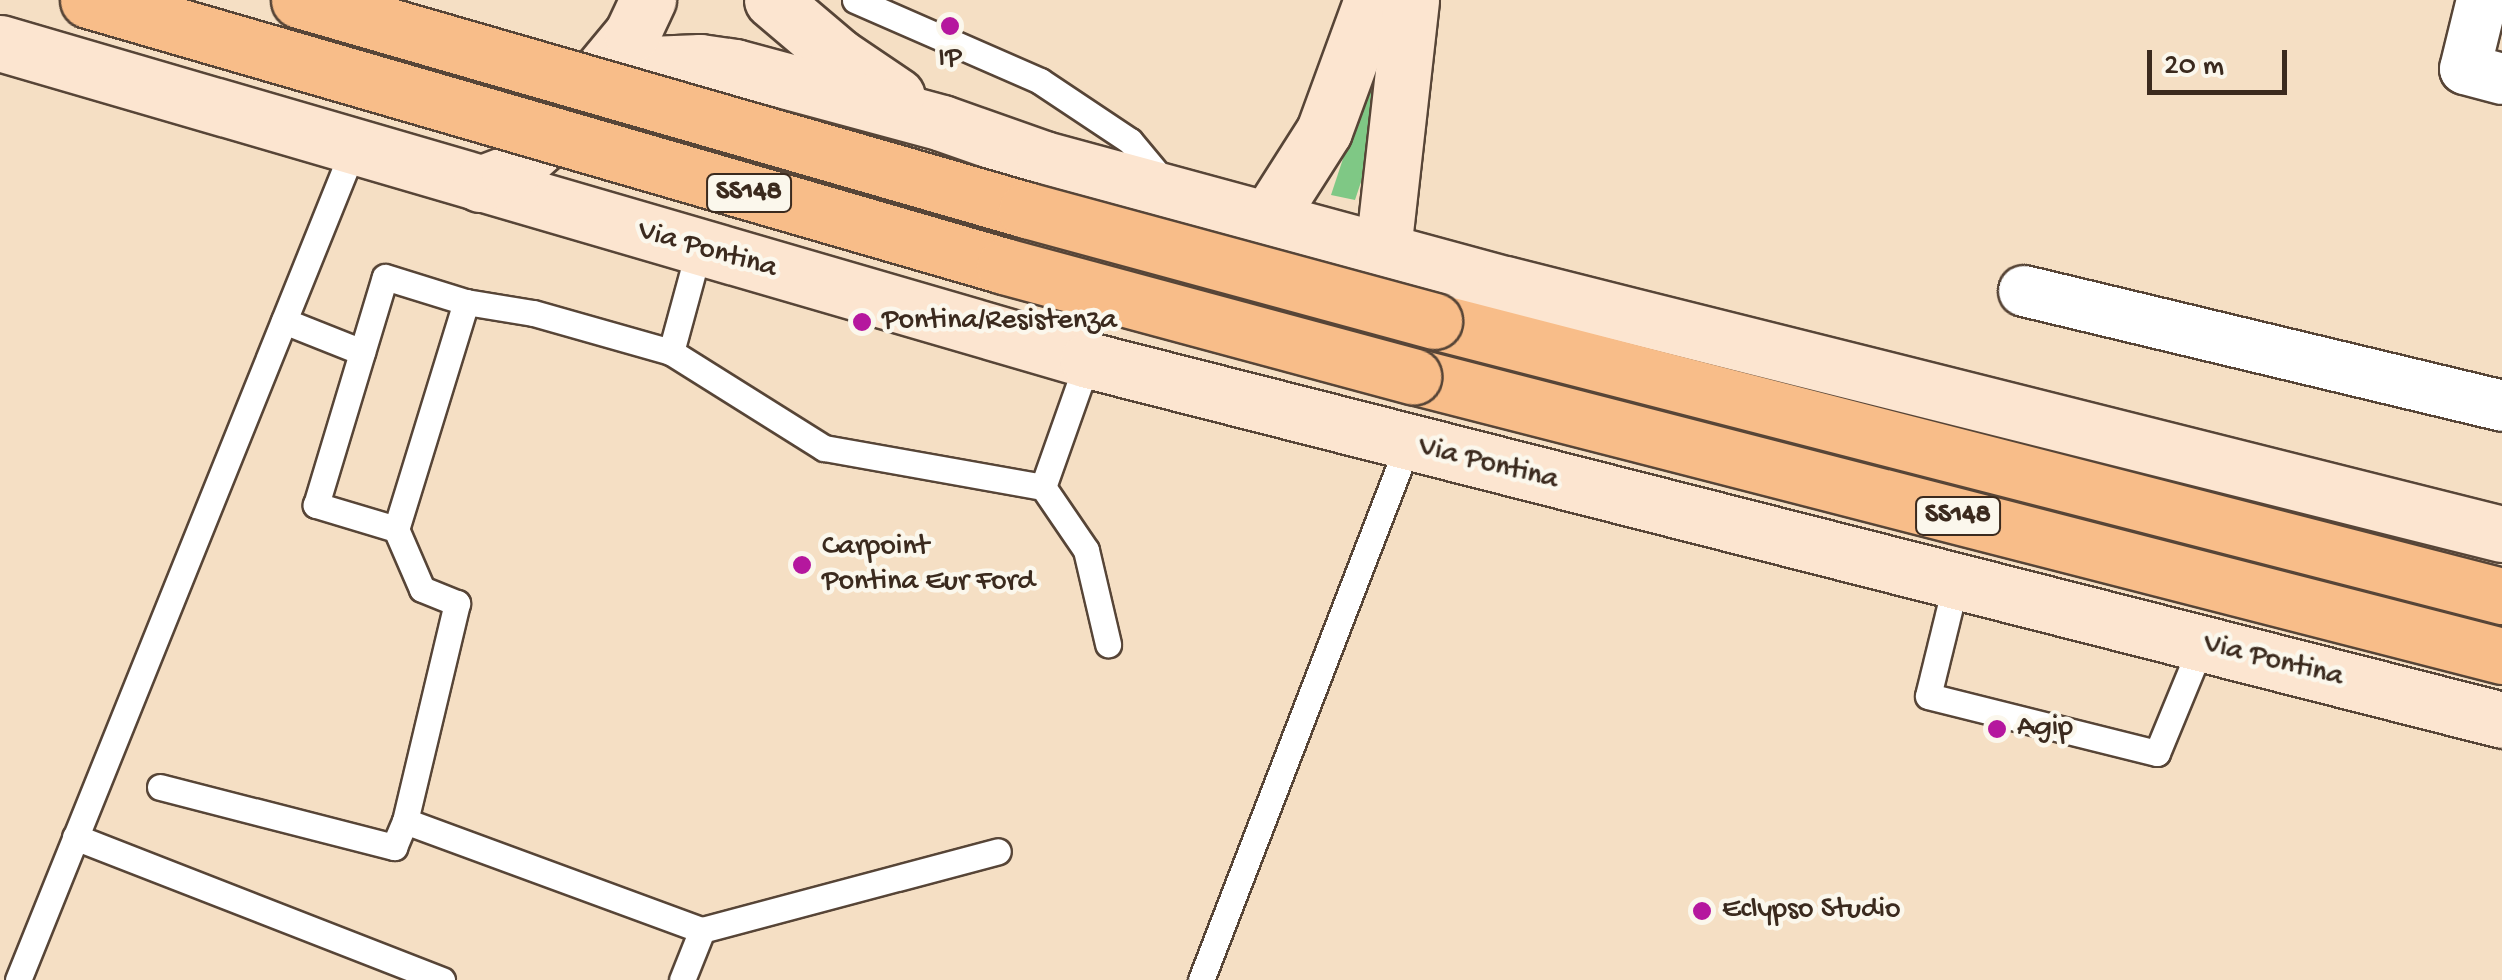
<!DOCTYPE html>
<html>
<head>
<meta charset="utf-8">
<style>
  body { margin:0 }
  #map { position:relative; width:2502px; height:980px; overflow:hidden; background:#f5dfc4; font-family:"Gochi Hand",sans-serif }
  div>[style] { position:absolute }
  .green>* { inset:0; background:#7fc885 }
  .roads { filter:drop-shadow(2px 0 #574537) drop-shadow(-2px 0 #574537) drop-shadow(0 2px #574537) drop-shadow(0 -2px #574537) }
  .lane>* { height:25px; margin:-12.5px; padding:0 12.5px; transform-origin:12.5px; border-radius:12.5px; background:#fff }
  .street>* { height:50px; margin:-25px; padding:0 25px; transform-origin:25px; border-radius:25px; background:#fff }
  .secondary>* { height:55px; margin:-27.5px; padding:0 27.5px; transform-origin:27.5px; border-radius:27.5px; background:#fce5d0 }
  .highway>* { height:55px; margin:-27.5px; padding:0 27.5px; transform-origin:27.5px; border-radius:27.5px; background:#f8bd89 }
  .bridges { filter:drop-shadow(2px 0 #574537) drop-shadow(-2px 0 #574537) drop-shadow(0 2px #574537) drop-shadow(0 -2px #574537) }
  .highway-bridge>* { height:55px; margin:-27.5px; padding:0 27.5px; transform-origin:27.5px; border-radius:27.5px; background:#f8bd89 }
  .dots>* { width:28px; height:28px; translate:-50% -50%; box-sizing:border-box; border:5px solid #fbf7ec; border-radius:50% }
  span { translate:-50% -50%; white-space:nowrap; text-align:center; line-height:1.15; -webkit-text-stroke:9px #fbf7ec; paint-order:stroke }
  .shield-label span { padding:2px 8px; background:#fbf7ec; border:2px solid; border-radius:8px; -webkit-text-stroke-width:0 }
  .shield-label { font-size:28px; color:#3b2a1e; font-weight:700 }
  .poi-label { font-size:30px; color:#3b2a1e }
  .left { translate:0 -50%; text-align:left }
  .street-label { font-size:30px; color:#3b2a1e }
  .scale { position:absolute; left:2147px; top:50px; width:140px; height:45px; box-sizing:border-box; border:5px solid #3b2a1e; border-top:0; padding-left:12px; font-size:30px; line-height:35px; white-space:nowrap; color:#3b2a1e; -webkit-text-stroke:8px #fbf7ec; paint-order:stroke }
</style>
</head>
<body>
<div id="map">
  <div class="green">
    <div style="clip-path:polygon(1377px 68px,1365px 170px,1355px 200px,1331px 195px,1372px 71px)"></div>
  </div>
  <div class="roads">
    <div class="lane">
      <div style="left:855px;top:0;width:202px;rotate:23.6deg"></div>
      <div style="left:1040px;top:81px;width:108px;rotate:33.7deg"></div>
      <div style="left:1130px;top:141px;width:55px;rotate:50.2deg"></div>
      <div style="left:699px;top:249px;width:107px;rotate:105.2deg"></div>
      <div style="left:671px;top:352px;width:181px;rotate:32.1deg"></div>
      <div style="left:824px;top:448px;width:222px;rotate:10.1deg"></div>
      <div style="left:1043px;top:487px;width:135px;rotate:-70.5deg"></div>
      <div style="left:284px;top:321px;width:84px;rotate:21.7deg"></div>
      <div style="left:671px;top:352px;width:143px;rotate:-164.2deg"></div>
      <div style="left:533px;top:313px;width:68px;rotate:-170.7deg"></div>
      <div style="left:466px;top:302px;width:238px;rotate:107.1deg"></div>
      <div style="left:396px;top:529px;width:65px;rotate:66.6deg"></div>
      <div style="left:422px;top:589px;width:38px;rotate:22deg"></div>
      <div style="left:457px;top:603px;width:224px;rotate:103.4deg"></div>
      <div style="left:405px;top:821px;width:316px;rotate:20.2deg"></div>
      <div style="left:702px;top:930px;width:306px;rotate:-14.9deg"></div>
      <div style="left:1043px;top:487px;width:76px;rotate:55.7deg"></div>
      <div style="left:1086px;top:550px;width:97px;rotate:76.8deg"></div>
      <div style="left:396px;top:529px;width:84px;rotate:-163.3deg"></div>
      <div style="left:316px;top:505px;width:238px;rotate:-73.2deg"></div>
      <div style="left:385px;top:277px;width:85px;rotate:17.2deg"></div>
      <div style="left:1956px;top:582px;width:117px;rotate:103.8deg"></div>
      <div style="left:1928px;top:696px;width:236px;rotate:14deg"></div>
      <div style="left:2157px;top:753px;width:118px;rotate:-67.6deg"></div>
      <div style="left:160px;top:787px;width:242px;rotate:14.4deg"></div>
      <div style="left:394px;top:847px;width:28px;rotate:-67deg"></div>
      <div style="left:75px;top:837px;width:394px;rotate:21.3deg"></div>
      <div style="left:18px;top:980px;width:898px;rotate:-68.03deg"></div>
      <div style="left:682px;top:980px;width:54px;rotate:-68.2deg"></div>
      <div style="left:1201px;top:980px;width:575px;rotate:-68.88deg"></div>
    </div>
    <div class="street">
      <div style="left:2482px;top:0;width:71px;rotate:103.8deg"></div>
      <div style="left:2465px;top:69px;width:38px;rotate:15deg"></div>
      <div style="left:2024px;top:291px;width:492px;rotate:13.5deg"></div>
    </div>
    <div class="secondary">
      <div style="left:772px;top:0;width:87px;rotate:40.3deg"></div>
      <div style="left:838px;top:56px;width:71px;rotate:34.1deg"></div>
      <div style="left:0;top:43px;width:1133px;rotate:16.24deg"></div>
      <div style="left:1088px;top:360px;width:1459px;rotate:14.28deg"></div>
      <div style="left:596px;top:82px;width:57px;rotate:-18.4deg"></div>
      <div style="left:650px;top:64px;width:50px;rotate:-2.3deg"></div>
      <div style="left:700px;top:62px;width:35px;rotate:8deg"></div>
      <div style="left:735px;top:67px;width:214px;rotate:15.1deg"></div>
      <div style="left:942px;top:123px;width:108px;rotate:19.4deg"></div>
      <div style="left:1044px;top:159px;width:478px;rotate:15.2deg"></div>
      <div style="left:1505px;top:284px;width:1028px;rotate:14.08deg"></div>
      <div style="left:480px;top:184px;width:31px;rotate:-21deg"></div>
      <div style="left:509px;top:173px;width:40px;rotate:-42deg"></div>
      <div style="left:539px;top:146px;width:146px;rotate:-50.3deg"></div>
      <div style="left:632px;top:34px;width:38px;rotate:-65deg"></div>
      <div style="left:1268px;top:219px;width:104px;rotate:-57.5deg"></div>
      <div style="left:1324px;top:131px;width:140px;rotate:-69.9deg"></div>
      <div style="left:1383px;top:250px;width:252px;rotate:-83.6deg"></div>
    </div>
    <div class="highway">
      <div style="left:1434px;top:321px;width:1103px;rotate:14.44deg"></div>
      <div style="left:1413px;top:376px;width:1124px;rotate:14.42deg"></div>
    </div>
  </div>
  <div class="bridges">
    <div class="highway-bridge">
      <div style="left:88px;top:0;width:954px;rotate:16.19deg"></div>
      <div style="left:1004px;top:266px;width:424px;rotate:15.1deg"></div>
      <div style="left:299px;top:0;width:757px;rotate:16.11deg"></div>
      <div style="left:1026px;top:210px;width:423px;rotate:15.2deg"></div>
    </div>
  </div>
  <div class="dots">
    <div style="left:950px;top:26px;background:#b5179e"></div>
    <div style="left:862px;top:322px;background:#b5179e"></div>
    <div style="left:802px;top:565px;background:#b5179e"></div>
    <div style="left:1997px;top:729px;background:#b5179e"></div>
    <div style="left:1702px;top:911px;background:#b5179e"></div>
  </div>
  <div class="shield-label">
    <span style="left:749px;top:193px">SS148</span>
    <span style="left:1958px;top:516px">SS148</span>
  </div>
  <div class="poi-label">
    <span style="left:950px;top:60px">IP</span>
    <span class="left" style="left:882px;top:322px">Pontina/Resistenza</span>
    <span class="left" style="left:822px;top:565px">Carpoint<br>Pontina Eur Ford</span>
    <span class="left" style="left:2017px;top:729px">Agip</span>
    <span class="left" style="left:1722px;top:911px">Eclypso Studio</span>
  </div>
  <div class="street-label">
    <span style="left:707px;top:251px;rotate:16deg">Via Pontina</span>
    <span style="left:1488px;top:465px;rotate:14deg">Via Pontina</span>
    <span style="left:2273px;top:662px;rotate:14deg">Via Pontina</span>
  </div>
  <div class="scale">20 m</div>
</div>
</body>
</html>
